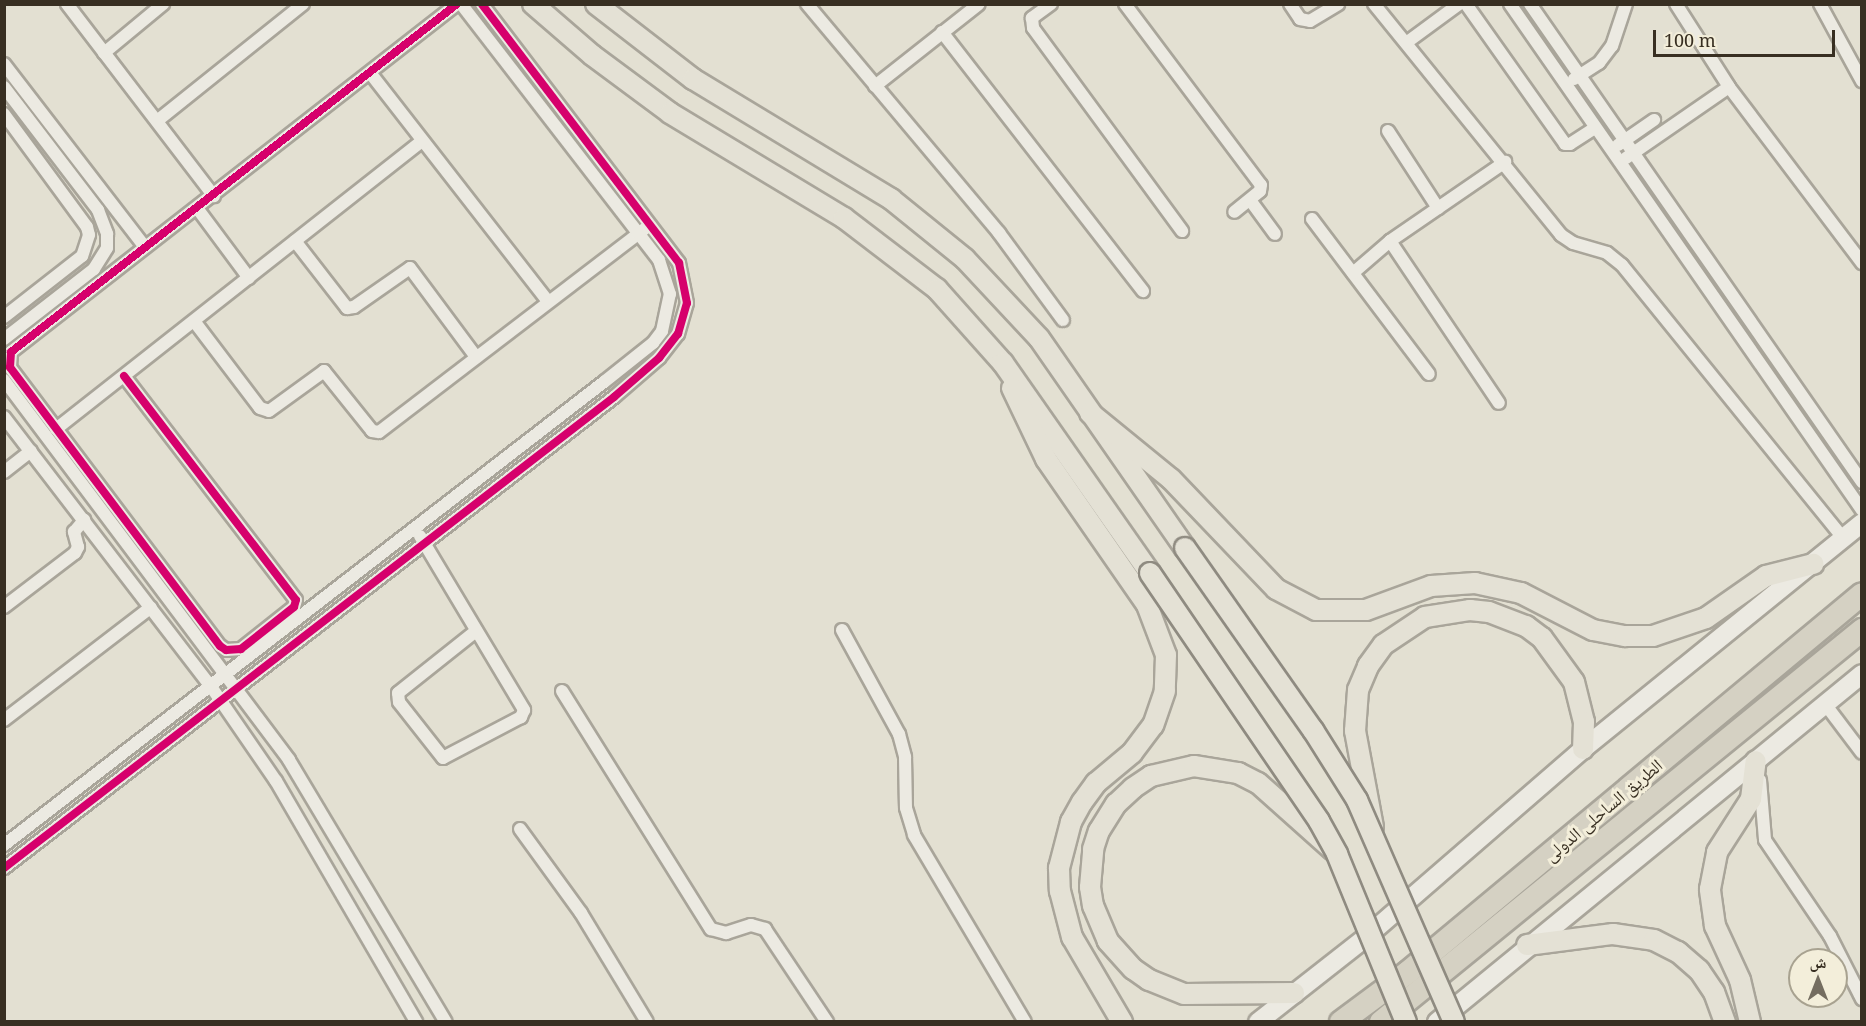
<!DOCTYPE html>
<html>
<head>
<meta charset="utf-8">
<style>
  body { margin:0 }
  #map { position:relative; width:1866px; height:1026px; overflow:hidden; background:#e3e0d2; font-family:"Noto Serif","Noto Naskh Arabic",serif }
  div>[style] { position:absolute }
  .roads { filter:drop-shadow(2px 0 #a9a59a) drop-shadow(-2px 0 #a9a59a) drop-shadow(0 2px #a9a59a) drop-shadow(0 -2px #a9a59a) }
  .street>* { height:12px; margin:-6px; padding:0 6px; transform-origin:6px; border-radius:6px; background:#eceae2 }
  .secondary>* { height:18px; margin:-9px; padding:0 9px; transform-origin:9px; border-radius:9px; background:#eceae2 }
  .primary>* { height:20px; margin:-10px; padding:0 10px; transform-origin:10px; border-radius:10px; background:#e4e1d5 }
  .highway>* { height:22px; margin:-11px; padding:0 11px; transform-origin:11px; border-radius:11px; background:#d5d1c3 }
  .bridges { filter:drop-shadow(2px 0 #8f8b81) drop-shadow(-2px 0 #8f8b81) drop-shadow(0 2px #8f8b81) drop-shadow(0 -2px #8f8b81) }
  .primary-bridge>* { height:20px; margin:-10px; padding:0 10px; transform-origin:10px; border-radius:10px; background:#e4e1d5 }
  .cycleway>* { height:8px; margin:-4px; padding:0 4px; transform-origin:4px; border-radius:4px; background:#d6006c }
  span { translate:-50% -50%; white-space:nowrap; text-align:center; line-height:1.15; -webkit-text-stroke:6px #f3eeda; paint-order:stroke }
  .street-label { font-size:18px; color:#382f22 }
  .frame { position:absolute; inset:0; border:6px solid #382f22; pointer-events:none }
  .north { position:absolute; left:1788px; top:948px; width:60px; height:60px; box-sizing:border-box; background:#f3eeda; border:2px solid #a8a290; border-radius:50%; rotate:0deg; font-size:16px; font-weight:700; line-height:24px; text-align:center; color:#382f22 }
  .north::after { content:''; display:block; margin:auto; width:21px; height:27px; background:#746d60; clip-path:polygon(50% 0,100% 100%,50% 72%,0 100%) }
  .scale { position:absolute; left:1653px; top:30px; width:182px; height:27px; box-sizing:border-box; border:3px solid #382f22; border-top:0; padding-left:8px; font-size:18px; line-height:21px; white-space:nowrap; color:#382f22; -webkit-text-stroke:4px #f3eeda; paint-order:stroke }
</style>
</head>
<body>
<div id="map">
  <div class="roads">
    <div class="street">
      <div style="left:67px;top:4px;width:242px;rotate:52.6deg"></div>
      <div style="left:807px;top:4px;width:299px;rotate:50deg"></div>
      <div style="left:999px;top:233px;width:108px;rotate:53.7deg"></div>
      <div style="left:1051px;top:4px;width:24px;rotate:144deg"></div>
      <div style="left:1032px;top:18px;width:10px;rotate:84deg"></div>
      <div style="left:1033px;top:28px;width:252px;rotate:53.7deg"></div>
      <div style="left:1125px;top:4px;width:226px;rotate:53.1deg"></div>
      <div style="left:1261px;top:185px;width:6px;rotate:99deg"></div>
      <div style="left:1260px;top:191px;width:33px;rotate:141deg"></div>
      <div style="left:1290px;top:4px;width:18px;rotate:56deg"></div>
      <div style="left:1300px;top:19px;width:10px;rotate:11deg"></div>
      <div style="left:1310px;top:21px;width:33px;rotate:-31deg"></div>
      <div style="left:1374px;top:4px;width:297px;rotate:51deg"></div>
      <div style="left:1561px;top:235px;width:14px;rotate:34deg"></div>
      <div style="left:1573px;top:243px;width:35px;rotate:16deg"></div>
      <div style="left:1607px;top:253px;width:19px;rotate:39deg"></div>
      <div style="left:1622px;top:265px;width:351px;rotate:51deg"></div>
      <div style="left:1466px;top:4px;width:171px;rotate:54.7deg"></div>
      <div style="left:1565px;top:144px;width:5px"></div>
      <div style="left:1570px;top:144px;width:30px;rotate:-33deg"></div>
      <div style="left:1510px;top:4px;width:616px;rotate:55.18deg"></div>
      <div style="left:1530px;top:4px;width:582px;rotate:55.22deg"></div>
      <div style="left:1676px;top:4px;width:98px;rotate:57.4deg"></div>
      <div style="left:1729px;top:87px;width:221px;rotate:52.9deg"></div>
      <div style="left:1820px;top:4px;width:88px;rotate:61.4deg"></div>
      <div style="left:942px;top:32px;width:328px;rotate:52.2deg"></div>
      <div style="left:1406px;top:43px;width:66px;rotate:-36.3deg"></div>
      <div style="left:104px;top:53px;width:77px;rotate:-39.7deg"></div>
      <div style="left:4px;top:64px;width:231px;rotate:52.4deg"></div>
      <div style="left:371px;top:74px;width:288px;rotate:52.1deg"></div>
      <div style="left:1574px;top:79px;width:30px;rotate:-33deg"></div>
      <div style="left:1599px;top:63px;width:21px;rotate:-53deg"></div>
      <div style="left:1612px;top:46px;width:44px;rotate:-71.6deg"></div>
      <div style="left:875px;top:86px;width:132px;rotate:-38.3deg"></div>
      <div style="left:4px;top:87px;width:155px;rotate:52.6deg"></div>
      <div style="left:98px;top:210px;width:26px;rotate:69deg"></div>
      <div style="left:107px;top:234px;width:14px;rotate:90deg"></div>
      <div style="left:107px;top:248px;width:25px;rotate:122deg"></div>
      <div style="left:94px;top:269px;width:114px;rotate:142.1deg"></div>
      <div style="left:4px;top:114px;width:140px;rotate:53.7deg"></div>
      <div style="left:87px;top:227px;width:8px;rotate:76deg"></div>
      <div style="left:89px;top:235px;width:22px;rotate:108deg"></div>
      <div style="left:82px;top:256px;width:99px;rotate:142deg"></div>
      <div style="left:157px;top:121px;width:187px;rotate:-38.7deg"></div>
      <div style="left:1388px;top:131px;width:92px;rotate:57deg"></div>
      <div style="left:1618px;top:145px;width:44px;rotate:-34.8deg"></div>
      <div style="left:1626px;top:158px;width:125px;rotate:-34.6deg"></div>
      <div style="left:1250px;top:200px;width:42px;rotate:53.7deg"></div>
      <div style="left:197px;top:208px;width:87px;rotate:53.4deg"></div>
      <div style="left:1312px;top:219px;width:194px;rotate:53deg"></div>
      <div style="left:295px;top:241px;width:85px;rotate:52.2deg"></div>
      <div style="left:347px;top:308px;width:7px;rotate:-8deg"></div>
      <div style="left:354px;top:307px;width:68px;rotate:-34.9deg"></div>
      <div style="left:410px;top:268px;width:111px;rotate:53.4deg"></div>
      <div style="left:1390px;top:241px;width:195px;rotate:56.1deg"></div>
      <div style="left:1353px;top:273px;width:49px;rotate:-40.9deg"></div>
      <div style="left:1390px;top:241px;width:140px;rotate:-34.5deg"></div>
      <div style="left:194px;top:321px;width:109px;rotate:52.8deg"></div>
      <div style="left:260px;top:408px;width:9px;rotate:18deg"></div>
      <div style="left:269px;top:411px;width:68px;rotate:-36deg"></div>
      <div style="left:324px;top:371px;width:77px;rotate:51.3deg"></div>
      <div style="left:372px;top:431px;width:7px;rotate:8deg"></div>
      <div style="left:379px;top:432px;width:336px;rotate:-37.4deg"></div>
      <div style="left:124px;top:376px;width:282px;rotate:52.5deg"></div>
      <div style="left:296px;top:600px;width:7px;rotate:106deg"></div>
      <div style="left:294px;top:607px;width:68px;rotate:141.6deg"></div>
      <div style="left:241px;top:649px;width:15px;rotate:176deg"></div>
      <div style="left:226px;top:650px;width:7px;rotate:-146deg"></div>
      <div style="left:220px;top:646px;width:349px;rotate:-127deg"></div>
      <div style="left:10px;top:367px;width:15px;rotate:-86deg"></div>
      <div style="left:11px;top:352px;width:566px;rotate:-37.96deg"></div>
      <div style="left:4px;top:380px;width:475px;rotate:53.1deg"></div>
      <div style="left:289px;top:760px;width:305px;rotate:59.1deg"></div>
      <div style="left:4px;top:417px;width:338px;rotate:52.5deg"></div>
      <div style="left:210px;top:685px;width:116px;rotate:55.5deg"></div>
      <div style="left:276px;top:781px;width:279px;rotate:59.8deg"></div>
      <div style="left:56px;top:429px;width:466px;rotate:-38.2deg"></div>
      <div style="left:4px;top:472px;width:34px;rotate:-38deg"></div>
      <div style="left:420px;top:536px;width:203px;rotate:59.1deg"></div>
      <div style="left:524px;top:710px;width:8px;rotate:113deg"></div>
      <div style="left:521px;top:717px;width:88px;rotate:152.3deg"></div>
      <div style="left:443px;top:758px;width:71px;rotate:-128.2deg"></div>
      <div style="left:399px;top:702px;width:9px;rotate:-96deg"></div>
      <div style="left:398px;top:693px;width:100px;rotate:-38.5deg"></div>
      <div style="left:4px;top:607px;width:89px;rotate:-37.3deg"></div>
      <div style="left:75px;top:553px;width:7px;rotate:-63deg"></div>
      <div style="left:78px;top:547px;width:16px;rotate:-105deg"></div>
      <div style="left:74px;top:532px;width:16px;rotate:-50deg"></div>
      <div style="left:842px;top:630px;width:119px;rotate:61.3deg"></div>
      <div style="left:899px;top:734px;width:24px;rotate:75deg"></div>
      <div style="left:905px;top:757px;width:51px;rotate:88.9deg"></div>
      <div style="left:906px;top:808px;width:28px;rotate:73deg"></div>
      <div style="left:914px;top:835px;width:217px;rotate:59.3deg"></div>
      <div style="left:562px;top:691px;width:281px;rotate:58deg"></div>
      <div style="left:711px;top:929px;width:16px;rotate:15deg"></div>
      <div style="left:726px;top:933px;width:26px;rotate:-18deg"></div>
      <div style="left:751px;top:925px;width:15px;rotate:16deg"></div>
      <div style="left:765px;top:929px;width:112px;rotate:56.3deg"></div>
      <div style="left:1825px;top:704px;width:61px;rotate:52.9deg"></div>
      <div style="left:4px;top:720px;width:185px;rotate:-37.5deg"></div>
      <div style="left:1760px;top:780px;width:60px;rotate:85.2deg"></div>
      <div style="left:1765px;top:840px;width:116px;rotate:55.9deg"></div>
      <div style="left:1830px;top:936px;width:71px;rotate:63.1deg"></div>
      <div style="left:520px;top:829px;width:104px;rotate:54deg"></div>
      <div style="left:581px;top:913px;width:127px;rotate:58.8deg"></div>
      <div style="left:4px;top:845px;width:758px;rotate:-37.66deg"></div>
      <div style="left:604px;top:382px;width:63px;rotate:-38.5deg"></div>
      <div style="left:653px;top:343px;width:15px;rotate:-53deg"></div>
      <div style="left:662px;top:331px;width:38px;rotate:-78deg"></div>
      <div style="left:670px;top:294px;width:36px;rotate:-108deg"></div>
      <div style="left:659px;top:260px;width:324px;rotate:-127.7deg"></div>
      <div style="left:4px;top:868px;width:771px;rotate:-37.67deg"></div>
      <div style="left:614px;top:397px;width:60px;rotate:-40.9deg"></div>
      <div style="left:659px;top:358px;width:31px;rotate:-52deg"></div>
      <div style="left:678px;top:334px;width:32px;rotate:-74deg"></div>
      <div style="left:687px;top:303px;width:41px;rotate:-101.3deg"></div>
      <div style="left:679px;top:263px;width:325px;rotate:-127.3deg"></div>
    </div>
    <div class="secondary">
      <div style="left:1258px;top:1022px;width:136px;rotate:-38.1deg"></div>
      <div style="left:1365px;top:938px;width:289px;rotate:-40.9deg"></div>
      <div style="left:1583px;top:749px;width:359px;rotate:-39deg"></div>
      <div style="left:1437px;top:1022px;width:549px;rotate:-39.31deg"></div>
    </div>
    <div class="primary">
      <div style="left:533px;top:4px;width:78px;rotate:40.8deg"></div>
      <div style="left:592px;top:55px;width:97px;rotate:36.6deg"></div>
      <div style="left:670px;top:113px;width:203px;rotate:31.1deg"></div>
      <div style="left:844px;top:218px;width:117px;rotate:37.4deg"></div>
      <div style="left:937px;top:289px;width:99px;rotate:48.3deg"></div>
      <div style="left:1003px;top:363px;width:256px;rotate:55deg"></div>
      <div style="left:596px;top:4px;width:123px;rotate:37.7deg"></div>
      <div style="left:693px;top:79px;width:232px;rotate:31.2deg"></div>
      <div style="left:891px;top:199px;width:95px;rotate:39deg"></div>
      <div style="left:965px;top:259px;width:108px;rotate:46.9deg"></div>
      <div style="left:1039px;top:338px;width:256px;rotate:55.2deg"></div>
      <div style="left:1012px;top:388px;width:79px;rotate:64.4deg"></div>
      <div style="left:1046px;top:459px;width:178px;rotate:55.3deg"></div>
      <div style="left:1147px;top:605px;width:53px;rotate:69.2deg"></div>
      <div style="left:1166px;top:655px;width:36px;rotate:92deg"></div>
      <div style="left:1165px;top:691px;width:36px;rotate:109deg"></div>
      <div style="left:1153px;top:725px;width:35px;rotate:127deg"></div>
      <div style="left:1132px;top:753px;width:47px;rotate:140.2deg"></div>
      <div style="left:1096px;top:783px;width:24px;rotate:126deg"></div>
      <div style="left:1082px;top:802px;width:23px;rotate:119deg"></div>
      <div style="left:1071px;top:822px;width:48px;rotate:104.6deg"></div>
      <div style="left:1059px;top:868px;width:23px;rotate:88deg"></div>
      <div style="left:1060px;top:891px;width:48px;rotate:75.4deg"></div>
      <div style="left:1072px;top:937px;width:99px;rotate:59.5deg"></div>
      <div style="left:1090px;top:413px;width:104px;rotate:39.2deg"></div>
      <div style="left:1171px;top:479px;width:152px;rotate:46.3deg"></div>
      <div style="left:1276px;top:589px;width:45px;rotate:27.7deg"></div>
      <div style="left:1316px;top:610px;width:50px"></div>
      <div style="left:1366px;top:610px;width:69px;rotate:-20.3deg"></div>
      <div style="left:1431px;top:586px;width:44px;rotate:-3.9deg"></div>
      <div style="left:1475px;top:583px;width:47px;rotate:12.3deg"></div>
      <div style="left:1521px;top:593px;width:81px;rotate:27.2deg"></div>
      <div style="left:1593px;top:630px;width:33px;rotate:11deg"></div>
      <div style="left:1625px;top:636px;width:28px"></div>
      <div style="left:1653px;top:636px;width:56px;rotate:-18.8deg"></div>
      <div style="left:1706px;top:618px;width:73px;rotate:-35deg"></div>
      <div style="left:1766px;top:576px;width:49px;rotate:-14.3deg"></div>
      <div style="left:1373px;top:827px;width:98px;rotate:-100.6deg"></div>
      <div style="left:1355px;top:731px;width:41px;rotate:-85.8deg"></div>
      <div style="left:1358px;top:690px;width:26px;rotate:-67deg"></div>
      <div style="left:1368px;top:666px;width:26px;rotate:-54deg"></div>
      <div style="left:1383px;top:645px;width:50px;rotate:-33.7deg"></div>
      <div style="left:1425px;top:617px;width:46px;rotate:-8.8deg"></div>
      <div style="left:1470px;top:610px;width:19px;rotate:6deg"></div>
      <div style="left:1489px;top:612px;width:40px;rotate:21deg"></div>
      <div style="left:1526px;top:626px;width:20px;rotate:37deg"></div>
      <div style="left:1542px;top:638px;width:54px;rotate:54deg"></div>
      <div style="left:1574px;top:682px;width:41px;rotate:76deg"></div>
      <div style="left:1584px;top:722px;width:27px;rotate:92deg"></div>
      <div style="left:1527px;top:945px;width:87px;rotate:-7.3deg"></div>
      <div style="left:1613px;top:934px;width:41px;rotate:8.3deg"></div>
      <div style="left:1654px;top:940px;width:27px;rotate:27deg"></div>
      <div style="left:1678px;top:952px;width:28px;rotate:41deg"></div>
      <div style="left:1699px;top:970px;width:27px;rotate:56deg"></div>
      <div style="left:1714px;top:992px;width:32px;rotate:70deg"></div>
      <div style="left:1294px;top:993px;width:110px;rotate:179.5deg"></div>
      <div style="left:1184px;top:994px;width:38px;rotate:-158deg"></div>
      <div style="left:1149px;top:980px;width:19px;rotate:-145deg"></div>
      <div style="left:1133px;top:969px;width:38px;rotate:-132deg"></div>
      <div style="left:1108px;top:941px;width:38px;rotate:-113deg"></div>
      <div style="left:1093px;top:906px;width:19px;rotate:-99deg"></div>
      <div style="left:1090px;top:887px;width:38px;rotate:-85deg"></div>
      <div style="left:1093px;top:849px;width:19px;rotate:-72deg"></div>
      <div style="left:1099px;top:831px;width:32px;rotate:-58deg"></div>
      <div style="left:1116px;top:804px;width:23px;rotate:-43deg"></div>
      <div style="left:1133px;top:788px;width:22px;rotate:-34deg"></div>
      <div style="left:1151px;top:776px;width:44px;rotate:-13.1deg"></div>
      <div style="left:1194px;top:766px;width:45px;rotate:9deg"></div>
      <div style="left:1238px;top:773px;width:22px;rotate:27deg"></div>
      <div style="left:1258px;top:783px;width:101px;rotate:41.8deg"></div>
      <div style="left:1750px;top:1022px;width:43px;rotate:-103.4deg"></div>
      <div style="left:1740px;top:980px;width:60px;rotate:-114.8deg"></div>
      <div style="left:1715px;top:926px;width:37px;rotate:-98deg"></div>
      <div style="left:1710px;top:889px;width:38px;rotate:-79deg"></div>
      <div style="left:1717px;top:852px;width:63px;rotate:-57.3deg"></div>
      <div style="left:1751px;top:799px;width:38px;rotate:-83deg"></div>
    </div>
    <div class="highway">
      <div style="left:1341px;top:1022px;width:82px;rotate:-36.6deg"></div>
      <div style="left:1407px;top:973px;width:592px;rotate:-39.79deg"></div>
      <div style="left:1381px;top:1022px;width:621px;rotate:-39.18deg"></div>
    </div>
  </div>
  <div class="bridges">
    <div class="primary-bridge">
      <div style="left:1185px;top:548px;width:223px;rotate:54.9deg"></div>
      <div style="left:1313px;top:730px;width:83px;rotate:57.8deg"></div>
      <div style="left:1357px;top:800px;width:242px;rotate:66.4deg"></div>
      <div style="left:1150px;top:573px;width:300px;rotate:55.7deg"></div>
      <div style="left:1319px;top:821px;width:38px;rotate:61deg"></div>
      <div style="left:1337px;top:854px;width:182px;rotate:67.7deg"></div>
    </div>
  </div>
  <div class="cycleway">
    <div style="left:124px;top:376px;width:282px;rotate:52.5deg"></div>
    <div style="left:296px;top:600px;width:7px;rotate:106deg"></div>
    <div style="left:294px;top:607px;width:68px;rotate:141.6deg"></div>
    <div style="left:241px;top:649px;width:15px;rotate:176deg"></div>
    <div style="left:226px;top:650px;width:7px;rotate:-146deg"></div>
    <div style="left:220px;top:646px;width:349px;rotate:-127deg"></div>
    <div style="left:10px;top:367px;width:15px;rotate:-86deg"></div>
    <div style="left:11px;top:352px;width:566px;rotate:-37.96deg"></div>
    <div style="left:4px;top:868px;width:771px;rotate:-37.67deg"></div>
    <div style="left:614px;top:397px;width:60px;rotate:-40.9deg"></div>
    <div style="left:659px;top:358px;width:31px;rotate:-52deg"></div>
    <div style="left:678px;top:334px;width:32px;rotate:-74deg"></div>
    <div style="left:687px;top:303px;width:41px;rotate:-101.3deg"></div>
    <div style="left:679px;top:263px;width:325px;rotate:-127.3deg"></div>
  </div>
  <div class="street-label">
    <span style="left:1603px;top:810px;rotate:-40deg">الطريق الساحلى الدولى</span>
  </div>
  <div class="frame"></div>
  <div class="north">ش</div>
  <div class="scale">100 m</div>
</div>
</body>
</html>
